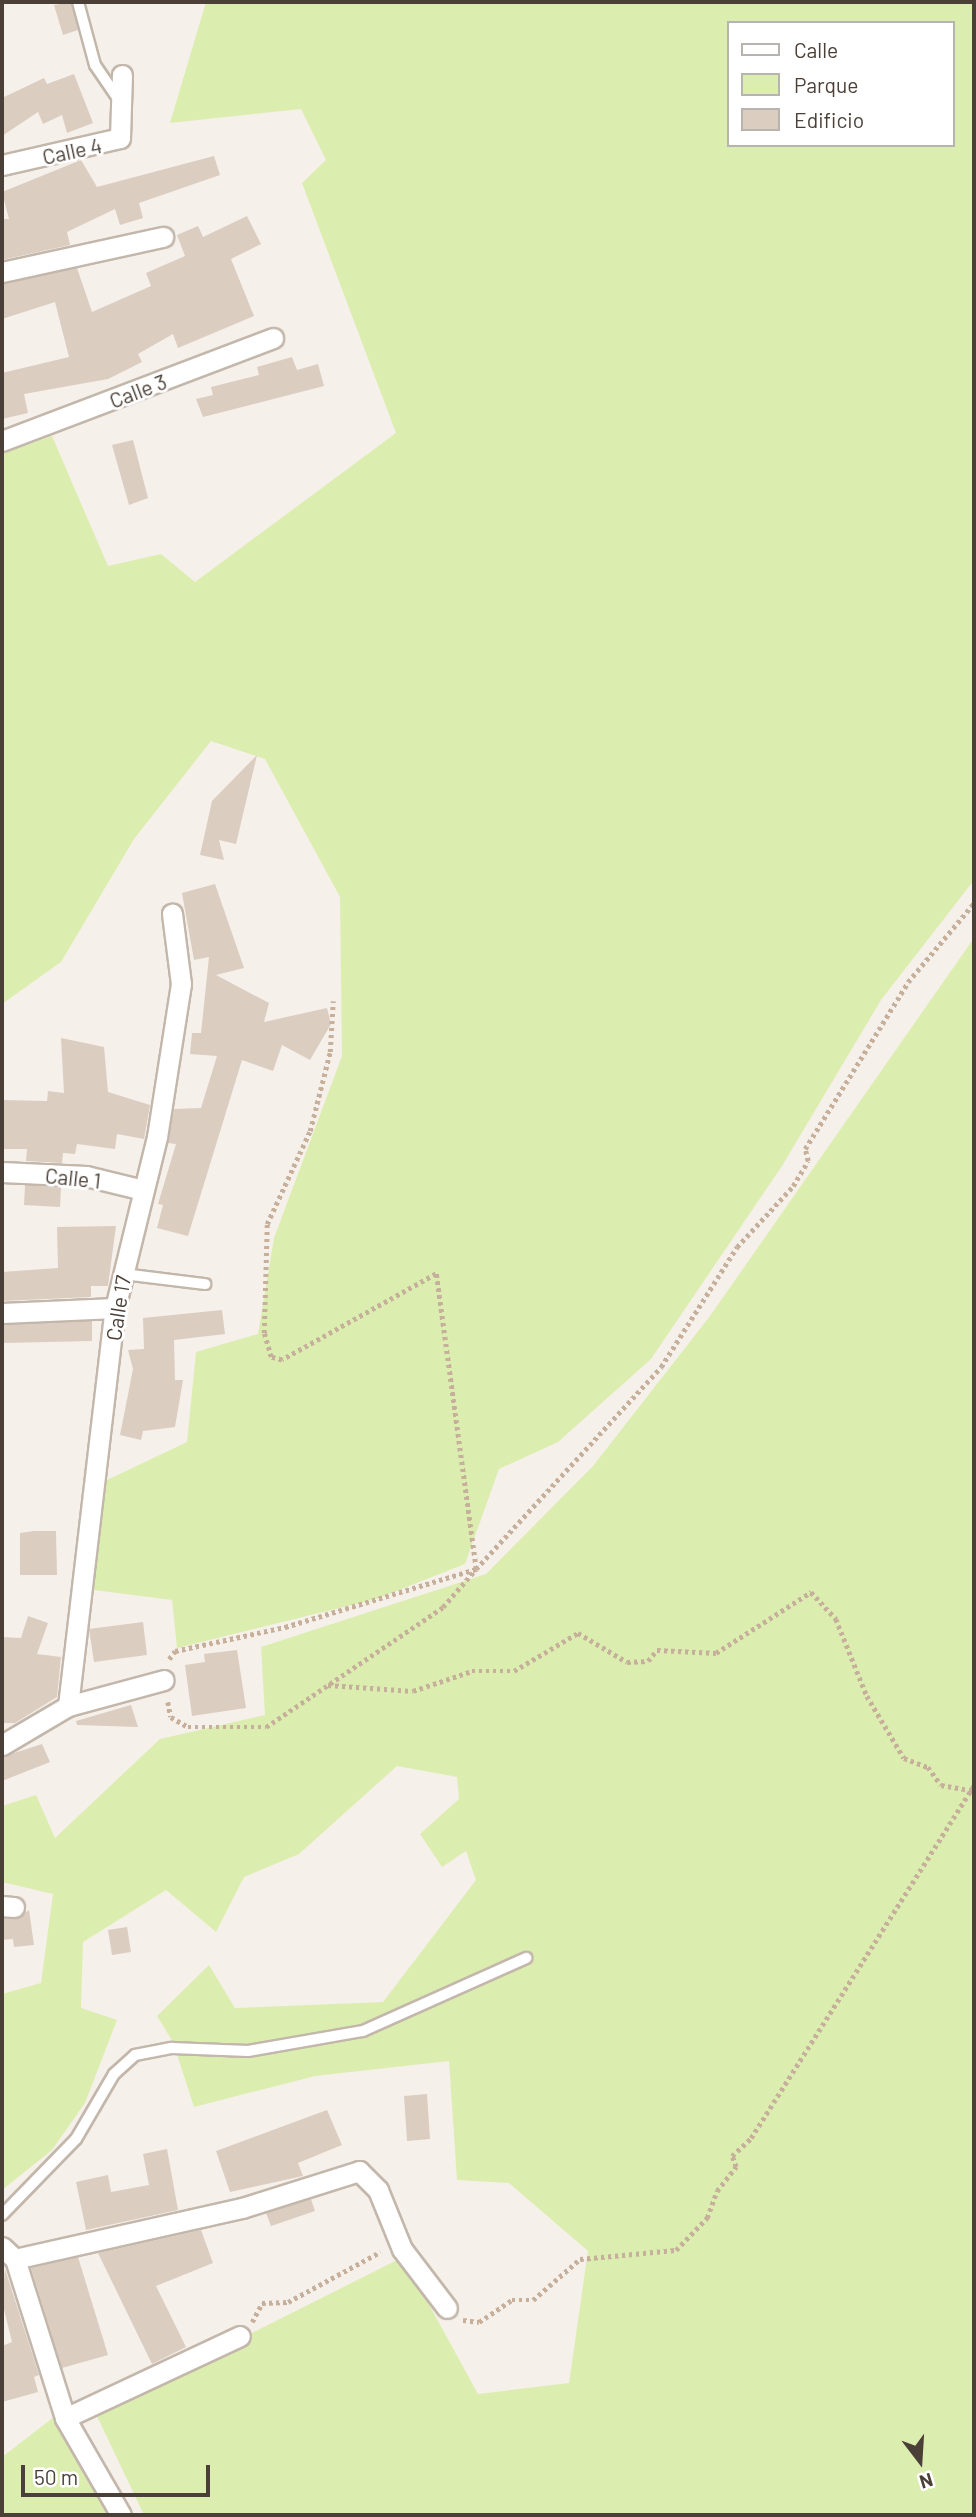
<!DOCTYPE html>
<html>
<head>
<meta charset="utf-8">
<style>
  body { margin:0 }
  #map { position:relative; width:976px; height:2517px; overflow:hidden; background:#f6f0ea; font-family:Barlow,sans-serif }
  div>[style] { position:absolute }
  .green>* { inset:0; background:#dceeaf }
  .building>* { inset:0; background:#dccdc1 }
  .path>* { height:4.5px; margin-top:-2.25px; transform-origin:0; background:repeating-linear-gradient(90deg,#c6b09b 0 3.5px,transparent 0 7px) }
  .roads { filter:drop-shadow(2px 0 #c3b7ab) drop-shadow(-2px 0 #c3b7ab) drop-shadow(0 2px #c3b7ab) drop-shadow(0 -2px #c3b7ab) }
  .lane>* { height:10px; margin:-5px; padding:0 5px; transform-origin:5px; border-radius:5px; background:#fff }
  .street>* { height:19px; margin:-9.5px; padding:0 9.5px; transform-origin:9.5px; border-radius:9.5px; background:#fff }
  span { translate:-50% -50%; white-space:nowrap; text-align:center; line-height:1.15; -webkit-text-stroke:6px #fff; paint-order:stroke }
  .street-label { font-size:21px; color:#4b4037 }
  .frame { position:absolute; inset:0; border:4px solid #4b4037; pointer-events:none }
  .legend { position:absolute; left:727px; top:21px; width:228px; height:126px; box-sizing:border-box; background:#fff; border:2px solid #b7b3af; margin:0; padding:9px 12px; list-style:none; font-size:21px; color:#4b4037 }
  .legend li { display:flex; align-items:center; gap:14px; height:35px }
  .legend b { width:35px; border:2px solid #b7b3af }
  .north { position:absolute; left:885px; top:2426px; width:70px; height:70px; -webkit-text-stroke:5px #fff; paint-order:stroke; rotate:163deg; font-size:19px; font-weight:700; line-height:28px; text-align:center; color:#4b4037 }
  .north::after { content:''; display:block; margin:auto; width:24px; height:32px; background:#4b4037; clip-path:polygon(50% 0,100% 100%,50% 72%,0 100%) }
  .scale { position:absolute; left:21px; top:2465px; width:189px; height:32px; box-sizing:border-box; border:4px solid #4b4037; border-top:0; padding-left:9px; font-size:21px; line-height:24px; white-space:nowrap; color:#4b4037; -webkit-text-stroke:5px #fff; paint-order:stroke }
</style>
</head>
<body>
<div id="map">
  <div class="green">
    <div style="clip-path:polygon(evenodd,206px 2px,974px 2px,974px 880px,881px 1000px,782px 1166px,651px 1359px,558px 1442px,499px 1469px,465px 1564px,376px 1599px,177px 1648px,172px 1600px,94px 1590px,105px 1481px,187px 1442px,196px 1352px,258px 1334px,274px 1238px,342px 1056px,340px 897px,265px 759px,211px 741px,134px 839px,61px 962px,2px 1004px,2px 454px,52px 436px,108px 566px,161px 554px,195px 582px,396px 433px,302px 183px,326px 160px,301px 109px,170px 123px,206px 2px,729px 23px,953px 23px,953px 145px,729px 145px,729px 23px)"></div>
    <div style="clip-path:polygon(974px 938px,974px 2515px,144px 2515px,95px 2412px,403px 2257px,478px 2394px,569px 2383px,588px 2251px,509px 2183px,457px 2180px,449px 2061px,315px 2076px,194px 2107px,173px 2042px,157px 2016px,209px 1965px,235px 2008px,383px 2002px,476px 1880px,466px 1851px,442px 1867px,420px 1834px,459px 1799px,457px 1777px,397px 1766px,299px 1854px,244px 1877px,216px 1932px,166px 1890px,83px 1942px,81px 2008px,117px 2020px,85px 2103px,52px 2150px,2px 2190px,2px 1994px,41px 1983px,53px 1894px,2px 1882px,2px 1806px,36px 1795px,55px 1838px,160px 1739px,265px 1715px,261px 1647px,486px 1574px,593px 1466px,710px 1316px)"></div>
    <div style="clip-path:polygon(54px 2417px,100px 2498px,107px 2515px,2px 2515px,2px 2457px)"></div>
  </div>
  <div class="building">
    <div style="clip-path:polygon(71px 2px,78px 30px,63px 35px,54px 5px)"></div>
    <div style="clip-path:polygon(74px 74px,93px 123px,67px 133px,62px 115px,43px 124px,38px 112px,2px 136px,2px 98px,44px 78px,47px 84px)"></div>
    <div style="clip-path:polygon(214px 156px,220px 175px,139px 203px,143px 218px,120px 225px,115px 209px,67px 232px,70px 245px,2px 260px,2px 219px,9px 219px,2px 192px,81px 160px,97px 187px)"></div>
    <div style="clip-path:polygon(247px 216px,261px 244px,231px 259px,254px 316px,178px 348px,173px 334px,138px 354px,142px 362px,108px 379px,24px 394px,28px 413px,2px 419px,2px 373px,69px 357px,55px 302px,2px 319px,2px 284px,77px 268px,92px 312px,151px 286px,146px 273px,185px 256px,177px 235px,198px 226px,203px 237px)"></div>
    <div style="clip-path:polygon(292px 357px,297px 370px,318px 364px,324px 386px,203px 417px,196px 399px,213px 395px,211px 387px,259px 375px,257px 367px)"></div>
    <div style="clip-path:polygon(133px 440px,148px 498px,129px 505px,112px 445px)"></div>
    <div style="clip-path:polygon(257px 755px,236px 844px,219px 840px,224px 860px,200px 855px,212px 801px)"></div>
    <div style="clip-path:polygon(215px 884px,244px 968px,216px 975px,269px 1003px,264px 1022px,327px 1008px,331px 1024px,310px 1060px,282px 1045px,273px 1071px,242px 1060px,188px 1236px,157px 1228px,163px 1205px,158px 1204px,176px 1144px,168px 1143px,174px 1109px,201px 1108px,217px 1056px,190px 1054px,192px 1033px,201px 1033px,209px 957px,194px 960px,182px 893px)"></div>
    <div style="clip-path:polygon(61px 1038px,104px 1047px,108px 1092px,150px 1105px,144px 1139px,117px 1134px,115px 1149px,77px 1144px,75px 1154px,63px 1153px,62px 1163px,26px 1161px,27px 1149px,2px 1149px,2px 1100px,47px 1101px,48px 1091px,64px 1093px)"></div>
    <div style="clip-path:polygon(25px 1185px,61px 1187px,60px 1207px,24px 1205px)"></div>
    <div style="clip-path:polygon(116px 1226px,108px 1286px,91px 1286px,91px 1297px,2px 1301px,2px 1272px,58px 1268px,57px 1227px)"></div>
    <div style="clip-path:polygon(222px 1310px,225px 1334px,174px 1340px,175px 1380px,183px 1380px,175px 1427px,143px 1431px,141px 1440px,120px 1435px,133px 1369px,128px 1350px,144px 1349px,143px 1318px)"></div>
    <div style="clip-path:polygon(92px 1321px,92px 1341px,2px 1343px,2px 1325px)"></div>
    <div style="clip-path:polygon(34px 1531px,56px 1531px,57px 1575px,20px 1575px,20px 1533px)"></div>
    <div style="clip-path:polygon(28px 1616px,48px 1623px,37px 1654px,61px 1657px,57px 1697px,15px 1723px,2px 1723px,2px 1637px,21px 1638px)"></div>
    <div style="clip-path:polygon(143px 1622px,147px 1655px,94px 1662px,89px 1629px)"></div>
    <div style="clip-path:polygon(237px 1650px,246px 1708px,192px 1716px,185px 1665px,205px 1662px,204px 1654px)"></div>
    <div style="clip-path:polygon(131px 1705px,138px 1727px,77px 1725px,76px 1721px)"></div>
    <div style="clip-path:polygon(42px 1744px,50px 1762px,2px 1781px,2px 1757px)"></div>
    <div style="clip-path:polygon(29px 1910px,34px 1945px,14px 1947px,13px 1939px,2px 1940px,2px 1918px,19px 1918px)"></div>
    <div style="clip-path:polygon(127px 1927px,131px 1952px,112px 1955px,108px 1930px)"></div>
    <div style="clip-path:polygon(427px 2094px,430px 2139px,407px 2141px,404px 2096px)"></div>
    <div style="clip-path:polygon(327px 2110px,342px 2145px,298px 2163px,303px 2176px,230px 2192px,216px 2151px)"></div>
    <div style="clip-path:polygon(167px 2149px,178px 2210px,86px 2230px,76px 2182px,108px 2175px,111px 2192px,149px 2185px,143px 2154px)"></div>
    <div style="clip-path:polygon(311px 2199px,315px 2211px,271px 2226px,266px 2213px)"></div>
    <div style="clip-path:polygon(201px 2230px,213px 2263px,156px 2286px,186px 2347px,152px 2364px,98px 2253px)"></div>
    <div style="clip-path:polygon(78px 2257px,108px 2355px,62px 2368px,31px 2268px)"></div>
    <div style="clip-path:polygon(5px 2269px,39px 2375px,34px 2377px,38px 2392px,2px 2402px,2px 2346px,12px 2342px,2px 2301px)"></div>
  </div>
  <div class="path">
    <div style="left:169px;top:1659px;width:10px;rotate:-53deg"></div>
    <div style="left:175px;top:1651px;width:113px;rotate:-12.3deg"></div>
    <div style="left:285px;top:1627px;width:200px;rotate:-16.9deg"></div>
    <div style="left:476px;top:1569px;width:274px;rotate:-47.5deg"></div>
    <div style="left:661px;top:1367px;width:142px;rotate:-57.7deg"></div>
    <div style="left:737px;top:1247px;width:83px;rotate:-47.4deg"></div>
    <div style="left:793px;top:1186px;width:29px;rotate:-59deg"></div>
    <div style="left:808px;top:1161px;width:12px;rotate:-104deg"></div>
    <div style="left:805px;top:1149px;width:196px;rotate:-58.3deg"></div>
    <div style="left:908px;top:982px;width:103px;rotate:-50.1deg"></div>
    <div style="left:328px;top:1685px;width:85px;rotate:4deg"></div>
    <div style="left:413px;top:1691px;width:62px;rotate:-18.7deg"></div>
    <div style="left:472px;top:1671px;width:42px"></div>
    <div style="left:514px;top:1671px;width:74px;rotate:-30.7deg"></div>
    <div style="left:578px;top:1633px;width:57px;rotate:30.6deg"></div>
    <div style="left:627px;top:1662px;width:21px;rotate:-3deg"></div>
    <div style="left:648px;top:1661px;width:14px;rotate:-51deg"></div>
    <div style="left:657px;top:1650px;width:59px;rotate:2.9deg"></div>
    <div style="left:716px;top:1653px;width:113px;rotate:-32.7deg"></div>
    <div style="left:811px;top:1592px;width:37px;rotate:47deg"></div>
    <div style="left:836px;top:1619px;width:83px;rotate:68.1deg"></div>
    <div style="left:867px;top:1696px;width:72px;rotate:59.2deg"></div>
    <div style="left:904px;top:1758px;width:26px;rotate:21deg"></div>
    <div style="left:928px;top:1767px;width:22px;rotate:54deg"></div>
    <div style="left:941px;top:1785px;width:34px;rotate:10deg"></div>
    <div style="left:168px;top:1702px;width:15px;rotate:79deg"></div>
    <div style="left:171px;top:1717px;width:20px;rotate:30deg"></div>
    <div style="left:188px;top:1727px;width:78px"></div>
    <div style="left:266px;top:1727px;width:214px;rotate:-34.1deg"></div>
    <div style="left:443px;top:1607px;width:50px;rotate:-49deg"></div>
    <div style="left:476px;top:1569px;width:298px;rotate:-97.7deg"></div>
    <div style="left:436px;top:1274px;width:176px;rotate:150.8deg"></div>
    <div style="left:282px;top:1360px;width:11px;rotate:-165deg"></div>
    <div style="left:271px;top:1357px;width:25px;rotate:-106deg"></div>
    <div style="left:264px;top:1333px;width:109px;rotate:-88.4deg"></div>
    <div style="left:267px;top:1224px;width:102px;rotate:-65.2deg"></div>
    <div style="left:310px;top:1131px;width:81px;rotate:-75.8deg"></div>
    <div style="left:330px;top:1052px;width:51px;rotate:-86.6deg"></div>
    <div style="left:463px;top:2320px;width:16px;rotate:7deg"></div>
    <div style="left:479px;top:2322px;width:40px;rotate:-34deg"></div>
    <div style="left:512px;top:2300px;width:21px"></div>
    <div style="left:533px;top:2300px;width:62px;rotate:-41.1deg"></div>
    <div style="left:580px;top:2259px;width:96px;rotate:-5.4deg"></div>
    <div style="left:676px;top:2250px;width:45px;rotate:-45.9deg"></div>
    <div style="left:707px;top:2218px;width:29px;rotate:-70deg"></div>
    <div style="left:717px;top:2191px;width:31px;rotate:-52deg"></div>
    <div style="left:736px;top:2167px;width:12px;rotate:-110deg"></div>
    <div style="left:732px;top:2156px;width:26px;rotate:-43deg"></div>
    <div style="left:751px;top:2138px;width:418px;rotate:-57.7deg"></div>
    <div style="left:252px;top:2322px;width:21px;rotate:-62deg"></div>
    <div style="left:262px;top:2303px;width:26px;rotate:-2deg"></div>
    <div style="left:288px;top:2302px;width:105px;rotate:-28.5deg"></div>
  </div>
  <div class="roads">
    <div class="lane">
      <div style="left:78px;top:2px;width:65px;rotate:74.9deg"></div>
      <div style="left:95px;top:65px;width:42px;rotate:55.6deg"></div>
      <div style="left:123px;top:1274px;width:83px;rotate:7deg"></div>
      <div style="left:2px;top:2215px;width:106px;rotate:-45.8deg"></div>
      <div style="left:76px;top:2139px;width:75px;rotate:-59.7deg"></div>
      <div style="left:114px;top:2074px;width:28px;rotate:-42deg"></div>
      <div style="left:135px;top:2055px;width:38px;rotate:-11deg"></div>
      <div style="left:172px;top:2048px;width:76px;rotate:2.3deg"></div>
      <div style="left:248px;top:2051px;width:117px;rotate:-9.9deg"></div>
      <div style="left:363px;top:2031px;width:179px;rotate:-24.1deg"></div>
    </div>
    <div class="street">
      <div style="left:2px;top:165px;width:121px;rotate:-12.9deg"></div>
      <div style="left:120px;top:138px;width:63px;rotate:-88.2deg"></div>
      <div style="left:2px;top:272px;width:165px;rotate:-12.3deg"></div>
      <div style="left:2px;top:441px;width:290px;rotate:-20.8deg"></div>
      <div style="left:2px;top:1172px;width:84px;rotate:2.7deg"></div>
      <div style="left:86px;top:1176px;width:59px;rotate:13.8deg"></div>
      <div style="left:2px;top:1313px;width:113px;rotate:-2.5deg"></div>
      <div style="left:68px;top:1706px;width:401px;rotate:-83.3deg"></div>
      <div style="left:115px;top:1308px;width:176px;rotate:-76.2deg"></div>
      <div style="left:157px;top:1137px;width:155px;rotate:-81.1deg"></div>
      <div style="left:181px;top:984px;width:71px;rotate:-97.3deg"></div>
      <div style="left:2px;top:1745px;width:77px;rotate:-30.6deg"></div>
      <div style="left:68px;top:1706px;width:99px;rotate:-15.2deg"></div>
      <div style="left:2px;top:1906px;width:12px;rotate:5deg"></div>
      <div style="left:2px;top:2247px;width:18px;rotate:43deg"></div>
      <div style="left:15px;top:2259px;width:167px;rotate:72.5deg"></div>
      <div style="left:65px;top:2418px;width:112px;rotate:60deg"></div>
      <div style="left:15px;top:2259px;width:233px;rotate:-12.7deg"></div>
      <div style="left:242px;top:2208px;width:123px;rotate:-17.5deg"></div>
      <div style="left:359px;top:2171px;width:27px;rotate:45deg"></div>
      <div style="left:378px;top:2190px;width:64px;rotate:67.9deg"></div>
      <div style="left:402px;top:2249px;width:74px;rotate:52.7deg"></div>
      <div style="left:65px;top:2418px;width:193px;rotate:-25.1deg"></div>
    </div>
  </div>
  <div class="street-label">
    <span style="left:72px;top:151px;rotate:-12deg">Calle 4</span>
    <span style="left:138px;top:391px;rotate:-21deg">Calle 3</span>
    <span style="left:73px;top:1178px;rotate:6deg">Calle 1</span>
    <span style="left:118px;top:1308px;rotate:-81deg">Calle 17</span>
  </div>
  <div class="frame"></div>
  <ul class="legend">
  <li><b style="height:9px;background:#fff"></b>Calle</li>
  <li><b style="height:19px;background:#dceeaf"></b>Parque</li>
  <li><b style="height:19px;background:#dccdc1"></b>Edificio</li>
  </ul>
  <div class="north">N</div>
  <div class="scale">50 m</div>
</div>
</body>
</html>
